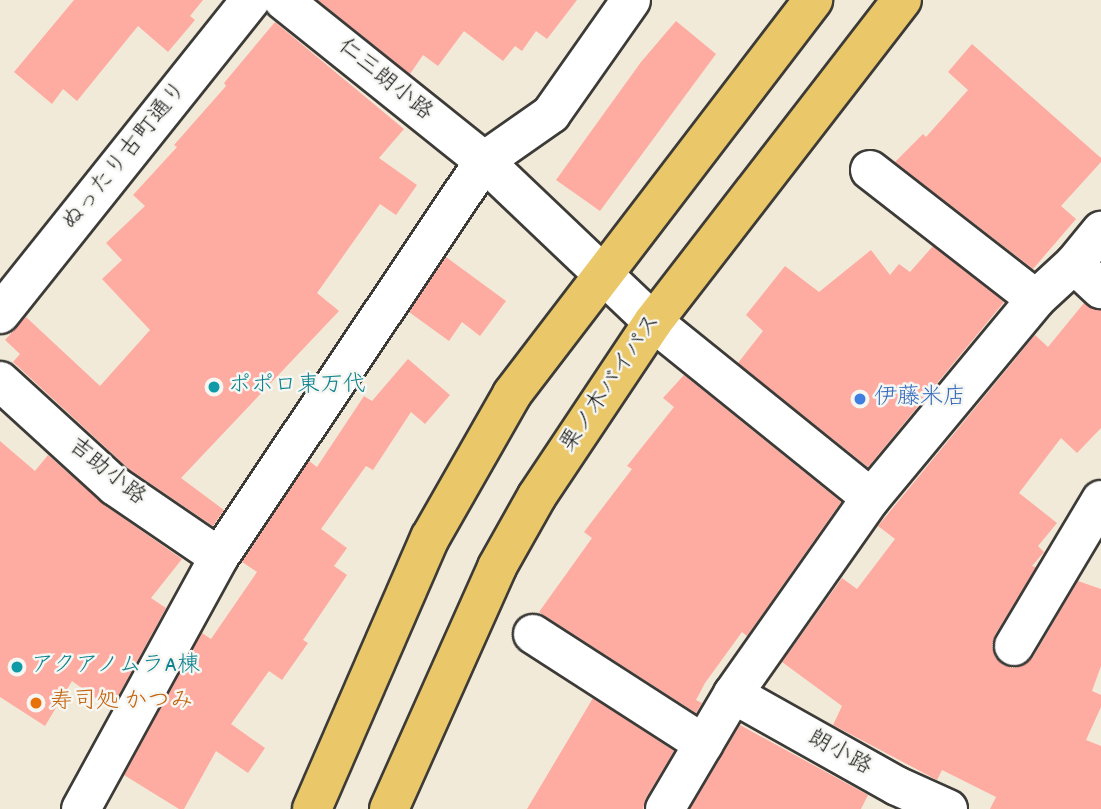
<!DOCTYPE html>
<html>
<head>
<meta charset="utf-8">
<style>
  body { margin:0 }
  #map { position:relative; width:1101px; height:809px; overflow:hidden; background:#f2ead8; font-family:Dekko,"Klee One",sans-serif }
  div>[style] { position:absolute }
  .building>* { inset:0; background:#feaba1 }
  .roads { filter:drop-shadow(2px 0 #3c3b38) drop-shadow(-2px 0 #3c3b38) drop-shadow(0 2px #3c3b38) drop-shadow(0 -2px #3c3b38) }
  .minor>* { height:38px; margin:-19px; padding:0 19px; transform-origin:19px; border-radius:19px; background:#fff }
  .major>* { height:38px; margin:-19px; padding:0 19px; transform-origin:19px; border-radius:19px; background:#eac769 }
  .dots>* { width:19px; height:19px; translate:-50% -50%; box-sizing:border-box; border:4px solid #f6f6f2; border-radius:50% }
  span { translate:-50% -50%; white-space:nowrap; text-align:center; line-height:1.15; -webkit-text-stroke:5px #f6f6f2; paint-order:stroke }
  .street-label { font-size:23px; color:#1c1c1c }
  .culture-label { font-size:23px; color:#0d838f }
  .left { translate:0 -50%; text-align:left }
  .shop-label { font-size:23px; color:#366cbe }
  .food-label { font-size:23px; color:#c56008 }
</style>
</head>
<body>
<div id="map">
  <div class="building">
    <div style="clip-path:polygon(74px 0,203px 0,190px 16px,195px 20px,168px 52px,138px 26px,77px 101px,63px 89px,52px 104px,14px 72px)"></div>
    <div style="clip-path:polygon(318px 0,577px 0,547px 39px,536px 31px,522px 51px,515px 46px,503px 61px,464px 31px,438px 66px,423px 55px,410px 74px)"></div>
    <div style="clip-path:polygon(676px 21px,716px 54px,600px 211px,556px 180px,641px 62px)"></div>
    <div style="clip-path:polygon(275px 22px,404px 129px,379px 158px,417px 185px,396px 215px,380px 204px,317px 293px,339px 311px,181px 478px,224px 510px,213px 526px,129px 469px,13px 362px,20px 354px,5px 340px,26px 317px,100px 386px,150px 330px,102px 279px,122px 260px,106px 243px,145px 206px,133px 195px,177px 147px,174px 145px,226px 86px,224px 83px)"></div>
    <div style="clip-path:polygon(972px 44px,1101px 158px,1101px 162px,1061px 206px,1076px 219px,1033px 269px,895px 162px,923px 134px,926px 137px,968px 90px,948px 72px)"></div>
    <div style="clip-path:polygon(933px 246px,1004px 302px,868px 467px,738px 363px,763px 331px,746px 315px,785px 266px,819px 292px,871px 250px,890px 275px,899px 264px,910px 272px)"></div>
    <div style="clip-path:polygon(446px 257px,506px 301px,480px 336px,462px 322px,449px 341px,409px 312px)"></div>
    <div style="clip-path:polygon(1084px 303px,1101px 310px,1101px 428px,1077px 453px,1061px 438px,1019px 493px,1057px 523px,1038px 546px,1044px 552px,1032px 566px,1036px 567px,995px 635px,992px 646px,995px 657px,1003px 665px,1013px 668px,1024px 665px,1033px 657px,1078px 581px,1101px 589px,1101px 666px,1092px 691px,1101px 695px,1101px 707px,1086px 740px,1101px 746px,1101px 809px,990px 809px,996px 797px,942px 770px,937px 780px,833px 725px,842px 706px,782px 662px,842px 578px,857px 589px,895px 539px,878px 526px,1035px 335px,1048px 347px)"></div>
    <div style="clip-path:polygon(408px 359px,450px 395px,425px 424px,411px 412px,373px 470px,366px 466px,321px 529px,347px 548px,334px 566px,347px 575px,303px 640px,308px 643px,282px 680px,269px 671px,231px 724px,265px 748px,248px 773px,216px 751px,184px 809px,179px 809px,124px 775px,202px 633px,211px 639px,257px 572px,242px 562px,309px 461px,317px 467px,364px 396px,372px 401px)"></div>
    <div style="clip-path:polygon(684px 375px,841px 502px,747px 636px,742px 632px,705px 683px,696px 700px,702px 703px,696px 713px,539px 612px,592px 538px,584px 532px,632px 469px,627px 466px,674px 407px,663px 398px)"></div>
    <div style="clip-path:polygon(0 441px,35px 471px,48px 455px,103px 504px,182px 559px,151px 598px,166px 608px,111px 709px,72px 681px,45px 726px,0 697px)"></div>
    <div style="clip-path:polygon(593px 698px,674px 751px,646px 798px,643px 809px,527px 809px)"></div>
    <div style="clip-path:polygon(740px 725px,868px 795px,861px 809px,690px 809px)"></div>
  </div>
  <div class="roads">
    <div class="minor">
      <div style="left:283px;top:0;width:258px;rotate:38.7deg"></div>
      <div style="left:484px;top:161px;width:233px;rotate:43.6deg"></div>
      <div style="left:653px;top:322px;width:280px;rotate:38.9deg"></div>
      <div style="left:870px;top:170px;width:210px;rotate:37.9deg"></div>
      <div style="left:1074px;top:264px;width:37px;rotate:43deg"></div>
      <div style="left:0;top:314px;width:402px;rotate:-51.4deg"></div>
      <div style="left:0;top:381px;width:156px;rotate:42.4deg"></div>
      <div style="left:115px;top:486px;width:126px;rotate:34.3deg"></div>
      <div style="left:533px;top:634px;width:203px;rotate:32.8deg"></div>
      <div style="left:1014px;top:646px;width:170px;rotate:-59.2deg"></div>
      <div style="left:733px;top:694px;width:188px;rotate:29.3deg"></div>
      <div style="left:897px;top:786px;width:56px;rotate:24.3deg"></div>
      <div style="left:81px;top:809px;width:287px;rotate:-61.3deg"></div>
      <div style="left:219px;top:557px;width:476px;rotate:-56.2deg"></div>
      <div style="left:484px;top:161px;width:82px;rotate:-35deg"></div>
      <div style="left:551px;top:114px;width:139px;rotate:-54.9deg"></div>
      <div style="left:665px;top:809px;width:134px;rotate:-59.4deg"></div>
      <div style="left:733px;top:694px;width:240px;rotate:-54.9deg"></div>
      <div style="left:871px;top:498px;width:259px;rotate:-50.3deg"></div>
      <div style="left:1036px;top:299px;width:52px;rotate:-42.6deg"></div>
      <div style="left:1074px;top:264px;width:43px;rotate:-50.7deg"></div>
    </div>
    <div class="major">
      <div style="left:312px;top:809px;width:296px;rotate:-66.5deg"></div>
      <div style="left:430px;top:538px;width:166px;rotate:-60.3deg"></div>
      <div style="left:512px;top:394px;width:496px;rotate:-52.6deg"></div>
      <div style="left:389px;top:809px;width:265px;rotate:-65.9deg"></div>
      <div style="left:497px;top:567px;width:81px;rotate:-60.6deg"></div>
      <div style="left:537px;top:496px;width:209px;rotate:-56.3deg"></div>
      <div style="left:653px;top:322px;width:407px;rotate:-52.3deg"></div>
    </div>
  </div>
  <div class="dots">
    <div style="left:214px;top:387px;background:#0f9aa8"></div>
    <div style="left:860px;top:399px;background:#3f7fe0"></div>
    <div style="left:17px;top:667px;background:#0f9aa8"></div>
    <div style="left:36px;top:703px;background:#e8710a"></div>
  </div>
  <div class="street-label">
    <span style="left:384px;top:81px;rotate:39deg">仁三朗小路</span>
    <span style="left:126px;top:157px;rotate:-51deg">ぬったり古町通り</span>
    <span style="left:612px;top:384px;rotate:-56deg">栗ノ木バイパス</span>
    <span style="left:106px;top:473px;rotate:39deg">吉助小路</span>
    <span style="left:839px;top:754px;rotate:29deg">朗小路</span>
  </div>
  <div class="culture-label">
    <span class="left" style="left:228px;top:387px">ポポロ東万代</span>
    <span class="left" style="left:31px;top:667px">アクアノムラA棟</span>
  </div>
  <div class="shop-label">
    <span class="left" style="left:874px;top:399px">伊藤米店</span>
  </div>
  <div class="food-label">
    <span class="left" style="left:50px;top:703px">寿司処 かつみ</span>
  </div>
</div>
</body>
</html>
